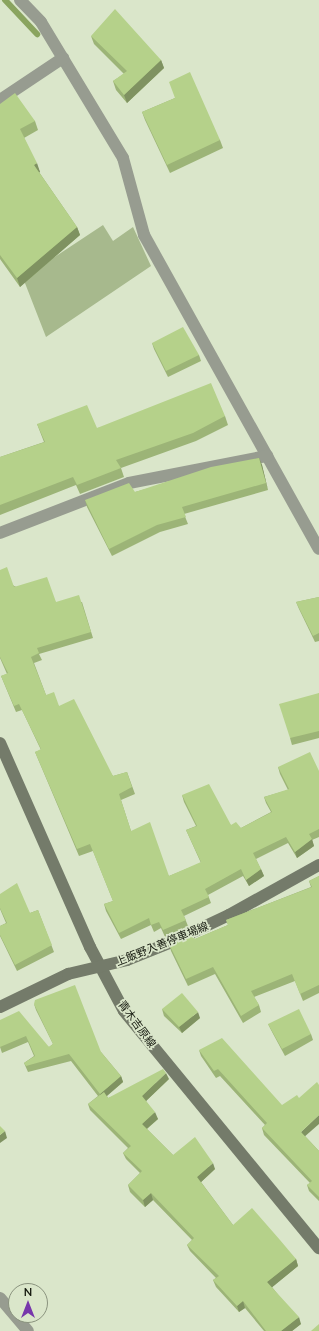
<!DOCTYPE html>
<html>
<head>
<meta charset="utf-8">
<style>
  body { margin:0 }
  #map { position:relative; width:319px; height:1331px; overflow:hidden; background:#dae6ca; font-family:Lato,"Noto Sans JP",sans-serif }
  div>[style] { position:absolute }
  .green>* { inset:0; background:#a7b98d }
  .stream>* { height:6px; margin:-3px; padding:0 3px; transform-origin:3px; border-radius:3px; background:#8aa45f }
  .street>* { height:12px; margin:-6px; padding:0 6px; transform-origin:6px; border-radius:6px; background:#979c90 }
  .secondary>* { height:12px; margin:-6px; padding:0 6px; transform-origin:6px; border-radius:6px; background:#747b6a }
  .wall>* { inset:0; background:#9cb477 }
  .shaded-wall>* { inset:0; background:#7f9261 }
  .building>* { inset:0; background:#b5d18a }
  span { translate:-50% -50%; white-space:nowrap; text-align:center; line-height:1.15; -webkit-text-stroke:3.5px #dae6ca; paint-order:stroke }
  .street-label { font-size:11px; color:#13170d }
  .north { position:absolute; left:8px; top:1283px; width:40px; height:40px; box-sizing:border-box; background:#dae6ca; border:1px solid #8a937e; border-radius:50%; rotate:0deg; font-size:11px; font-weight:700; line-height:16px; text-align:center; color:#13170d }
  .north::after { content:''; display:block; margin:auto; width:14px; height:18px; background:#7737ab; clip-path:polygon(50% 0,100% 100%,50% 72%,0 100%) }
</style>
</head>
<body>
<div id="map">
  <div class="green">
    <div style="clip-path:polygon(103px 225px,113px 241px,133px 227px,151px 266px,46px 337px,23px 278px)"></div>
  </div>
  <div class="stream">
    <div style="left:5px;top:0;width:47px;rotate:46.7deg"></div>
  </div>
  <div class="street">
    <div style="left:20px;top:0;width:30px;rotate:46deg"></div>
    <div style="left:41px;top:22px;width:159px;rotate:58.9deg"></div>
    <div style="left:123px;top:158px;width:80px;rotate:74.7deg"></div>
    <div style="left:144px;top:235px;width:359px;rotate:60.9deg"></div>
    <div style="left:0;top:100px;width:76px;rotate:-33.7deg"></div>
    <div style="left:0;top:533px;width:138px;rotate:-21.2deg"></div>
    <div style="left:129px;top:483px;width:141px;rotate:-11.1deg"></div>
    <div style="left:0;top:1298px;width:43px;rotate:49.7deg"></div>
  </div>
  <div class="secondary">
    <div style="left:0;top:743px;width:223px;rotate:66.2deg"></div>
    <div style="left:90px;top:947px;width:72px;rotate:62deg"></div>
    <div style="left:124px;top:1011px;width:307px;rotate:50.6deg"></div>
    <div style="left:0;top:1007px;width:76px;rotate:-25.9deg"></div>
    <div style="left:68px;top:974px;width:61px;rotate:-13.3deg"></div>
    <div style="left:127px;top:960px;width:51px;rotate:-22deg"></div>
    <div style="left:174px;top:941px;width:61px;rotate:-25.3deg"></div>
    <div style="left:229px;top:915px;width:103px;rotate:-29.1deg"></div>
  </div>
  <div class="wall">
    <div style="clip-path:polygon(91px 36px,161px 60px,164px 68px,127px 103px,116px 90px,113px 81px,124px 74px,94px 44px)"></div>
    <div style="clip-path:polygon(175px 98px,220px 140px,223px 148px,170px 173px,145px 120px,142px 112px)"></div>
    <div style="clip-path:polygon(0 104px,35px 121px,38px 130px,24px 138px,40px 172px,39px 172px,77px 227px,80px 235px,20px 287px,0 259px)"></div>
    <div style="clip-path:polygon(152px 343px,199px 355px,201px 361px,168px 377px,154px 349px)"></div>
    <div style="clip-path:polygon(225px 416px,228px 425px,196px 441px,121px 468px,124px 477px,80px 494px,76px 485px,0 515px,0 457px,44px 442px,37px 424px,97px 428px)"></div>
    <div style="clip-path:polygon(259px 458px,262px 465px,268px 490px,184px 514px,188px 524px,160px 532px,112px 556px,87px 507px,85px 500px,135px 492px)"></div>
    <div style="clip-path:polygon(0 570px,14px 586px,56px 602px,82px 602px,93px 638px,39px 654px,42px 660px,34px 663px,46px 695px,59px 706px,113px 776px,127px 772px,135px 794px,121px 800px,131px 831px,169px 876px,201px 863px,186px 830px,196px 826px,184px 802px,182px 795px,231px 825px,241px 828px,271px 812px,266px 803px,264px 797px,288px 790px,280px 774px,278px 767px,319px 771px,319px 837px,312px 840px,314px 846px,297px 858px,288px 843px,256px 859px,264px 876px,249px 886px,243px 876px,208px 895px,211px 903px,184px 916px,188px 926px,165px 937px,161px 928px,154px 932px,151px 925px,121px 939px,106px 911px,104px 904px,113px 901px,93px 851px,79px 856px,35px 752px,41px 750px,22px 710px,16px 712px,1px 676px,7px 674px,0 658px)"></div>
    <div style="clip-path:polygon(319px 597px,319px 641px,315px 642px,299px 609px,296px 602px)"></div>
    <div style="clip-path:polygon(319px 693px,319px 738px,292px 745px,290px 738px)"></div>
    <div style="clip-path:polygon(319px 876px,319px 993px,303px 1001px,295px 981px,254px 997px,259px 1005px,261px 1012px,243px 1023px,215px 974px,188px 986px,171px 951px,169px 944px,195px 939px,228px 925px,226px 920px,311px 887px,309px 881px)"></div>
    <div style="clip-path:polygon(0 894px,30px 913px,38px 910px,54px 952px,17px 971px,0 936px,0 926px,6px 923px,0 909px)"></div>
    <div style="clip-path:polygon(34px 1004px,101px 1052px,121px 1076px,123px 1082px,107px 1096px,108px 1098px,169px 1079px,146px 1101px,158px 1119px,147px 1129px,173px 1155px,215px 1169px,201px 1182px,233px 1225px,296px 1259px,298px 1266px,272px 1287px,301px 1324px,292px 1331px,264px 1331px,245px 1308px,239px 1312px,216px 1287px,213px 1280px,216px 1278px,190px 1251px,187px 1245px,192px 1240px,153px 1200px,145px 1207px,130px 1192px,128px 1185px,140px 1173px,126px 1159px,123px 1153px,128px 1148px,90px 1110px,88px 1104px,98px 1096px,71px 1061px,28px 1072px,24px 1063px,34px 1056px,28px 1042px,2px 1053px,0 1047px,0 1020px,49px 1047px,53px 1044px,36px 1010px)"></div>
    <div style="clip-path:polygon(162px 1009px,200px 1018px,182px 1033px,164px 1016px)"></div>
    <div style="clip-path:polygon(268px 1024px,311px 1034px,313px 1040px,285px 1056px,271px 1030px)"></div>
    <div style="clip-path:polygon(199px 1050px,305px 1136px,319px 1151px,319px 1201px,309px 1191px,307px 1185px,310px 1183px,264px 1135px,262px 1128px,265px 1125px,220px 1076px,216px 1078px,201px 1056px)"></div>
  </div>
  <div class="shaded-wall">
    <div style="clip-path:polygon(161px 60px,164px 68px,127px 103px,124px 95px)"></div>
    <div style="clip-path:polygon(37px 163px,40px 172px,37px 174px,34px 165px)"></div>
    <div style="clip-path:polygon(77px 227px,80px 235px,20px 287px,17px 278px)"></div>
    <div style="clip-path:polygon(259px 458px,262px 465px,268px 490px,266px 483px)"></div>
    <div style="clip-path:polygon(312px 839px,314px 846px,297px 858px,295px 852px)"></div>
    <div style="clip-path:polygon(261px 869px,264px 876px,249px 886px,246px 880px)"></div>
    <div style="clip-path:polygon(198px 1012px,200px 1018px,182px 1033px,179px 1027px)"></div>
    <div style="clip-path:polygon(166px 1073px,169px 1079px,145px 1102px,142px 1096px)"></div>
    <div style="clip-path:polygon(121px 1076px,123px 1082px,102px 1100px,100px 1094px)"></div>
    <div style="clip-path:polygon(155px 1112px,158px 1119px,144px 1131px,142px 1124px)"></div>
    <div style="clip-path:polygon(319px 1115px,319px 1124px,303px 1138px,301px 1132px)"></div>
    <div style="clip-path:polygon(5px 1131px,7px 1138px,0 1143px,0 1135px)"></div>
    <div style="clip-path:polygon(213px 1163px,215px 1169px,199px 1184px,197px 1177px)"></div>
    <div style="clip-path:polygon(151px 1193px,153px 1200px,145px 1207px,143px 1200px)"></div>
    <div style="clip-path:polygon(296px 1259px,298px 1266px,270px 1289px,267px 1282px)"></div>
    <div style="clip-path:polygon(243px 1301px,245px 1308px,239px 1312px,237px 1306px)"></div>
    <div style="clip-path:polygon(299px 1317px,301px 1324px,292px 1331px,281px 1331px)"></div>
  </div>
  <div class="building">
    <div style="clip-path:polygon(115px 9px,161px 60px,124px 95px,113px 81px,127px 71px,91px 36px)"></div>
    <div style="clip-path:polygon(190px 72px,220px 140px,167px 165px,142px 112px,175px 98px,169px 82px)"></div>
    <div style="clip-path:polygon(15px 93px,35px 121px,20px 129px,37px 163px,34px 165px,77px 227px,17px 278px,0 255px,0 104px)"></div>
    <div style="clip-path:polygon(183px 327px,199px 355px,166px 371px,152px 343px)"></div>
    <div style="clip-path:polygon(211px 383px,225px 416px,193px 433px,116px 460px,121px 468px,77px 485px,73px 477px,0 505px,0 457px,45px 442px,37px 424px,87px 405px,97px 428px)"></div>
    <div style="clip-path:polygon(259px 458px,266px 483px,182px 507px,186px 517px,157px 525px,109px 549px,85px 500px,129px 483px,135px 492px,211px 467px)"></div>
    <div style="clip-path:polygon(7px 567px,14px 587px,47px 577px,56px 602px,79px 595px,91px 632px,37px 648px,39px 653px,31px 657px,46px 695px,54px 692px,59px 706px,74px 699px,113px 776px,127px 772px,132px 787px,119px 794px,131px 831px,150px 822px,169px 876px,201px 862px,186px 830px,197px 826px,182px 795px,209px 784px,231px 825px,236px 822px,241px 828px,272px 812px,264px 797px,289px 789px,278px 767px,310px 752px,319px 771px,319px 829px,309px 834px,312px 839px,295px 852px,286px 837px,253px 853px,261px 869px,246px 880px,241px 869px,205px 889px,209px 897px,181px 910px,186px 920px,163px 930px,159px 922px,151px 925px,149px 918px,119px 933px,104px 904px,113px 901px,90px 844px,77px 849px,35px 752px,41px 749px,19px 704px,14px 706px,1px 676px,8px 673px,0 657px,0 570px)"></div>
    <div style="clip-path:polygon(319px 597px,319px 633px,313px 636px,296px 602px)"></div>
    <div style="clip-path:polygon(319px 693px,319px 731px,290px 738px,279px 704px)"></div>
    <div style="clip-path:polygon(319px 876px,319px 985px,300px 994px,292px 974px,251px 991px,259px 1005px,241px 1016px,213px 967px,186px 979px,169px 944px,192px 934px,195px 939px,228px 925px,226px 920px,312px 887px,309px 881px)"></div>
    <div style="clip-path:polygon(17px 883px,30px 913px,38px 910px,52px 945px,15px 965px,0 935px,0 926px,7px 923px,0 908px,0 894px)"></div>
    <div style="clip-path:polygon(75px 985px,101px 1052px,121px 1076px,100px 1094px,69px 1054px,26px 1066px,24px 1063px,35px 1056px,26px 1036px,0 1047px,0 1020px,19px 1011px,49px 1047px,53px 1044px,34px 1004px,35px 1000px)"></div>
    <div style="clip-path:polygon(182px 993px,198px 1012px,179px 1027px,162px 1009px)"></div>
    <div style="clip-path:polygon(299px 1009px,311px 1034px,282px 1049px,268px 1024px)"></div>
    <div style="clip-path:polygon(222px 1038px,282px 1105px,297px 1095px,299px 1098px,317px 1082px,319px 1085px,319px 1115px,301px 1132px,319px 1151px,319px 1197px,307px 1185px,312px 1181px,262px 1128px,267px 1123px,218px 1069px,214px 1071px,199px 1050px)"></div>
    <div style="clip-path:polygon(163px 1069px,166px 1073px,142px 1096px,155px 1112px,142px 1124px,173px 1155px,195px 1137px,213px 1163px,197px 1177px,233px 1225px,252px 1208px,280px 1240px,296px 1259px,267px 1282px,299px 1317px,281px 1331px,266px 1331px,243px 1301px,237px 1306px,213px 1280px,219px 1276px,187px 1245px,194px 1238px,151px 1193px,143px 1200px,128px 1185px,142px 1171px,123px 1153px,131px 1146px,88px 1104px,104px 1092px,108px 1098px)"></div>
    <div style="clip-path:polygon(0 1126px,5px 1131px,0 1135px)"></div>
    <div style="clip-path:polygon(319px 1324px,319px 1331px,311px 1331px)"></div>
  </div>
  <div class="street-label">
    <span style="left:162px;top:944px;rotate:-22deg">上飯野入善停車場線</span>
    <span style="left:137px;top:1024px;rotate:54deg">青木吉原線</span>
  </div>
  <div class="north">N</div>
</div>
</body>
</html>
